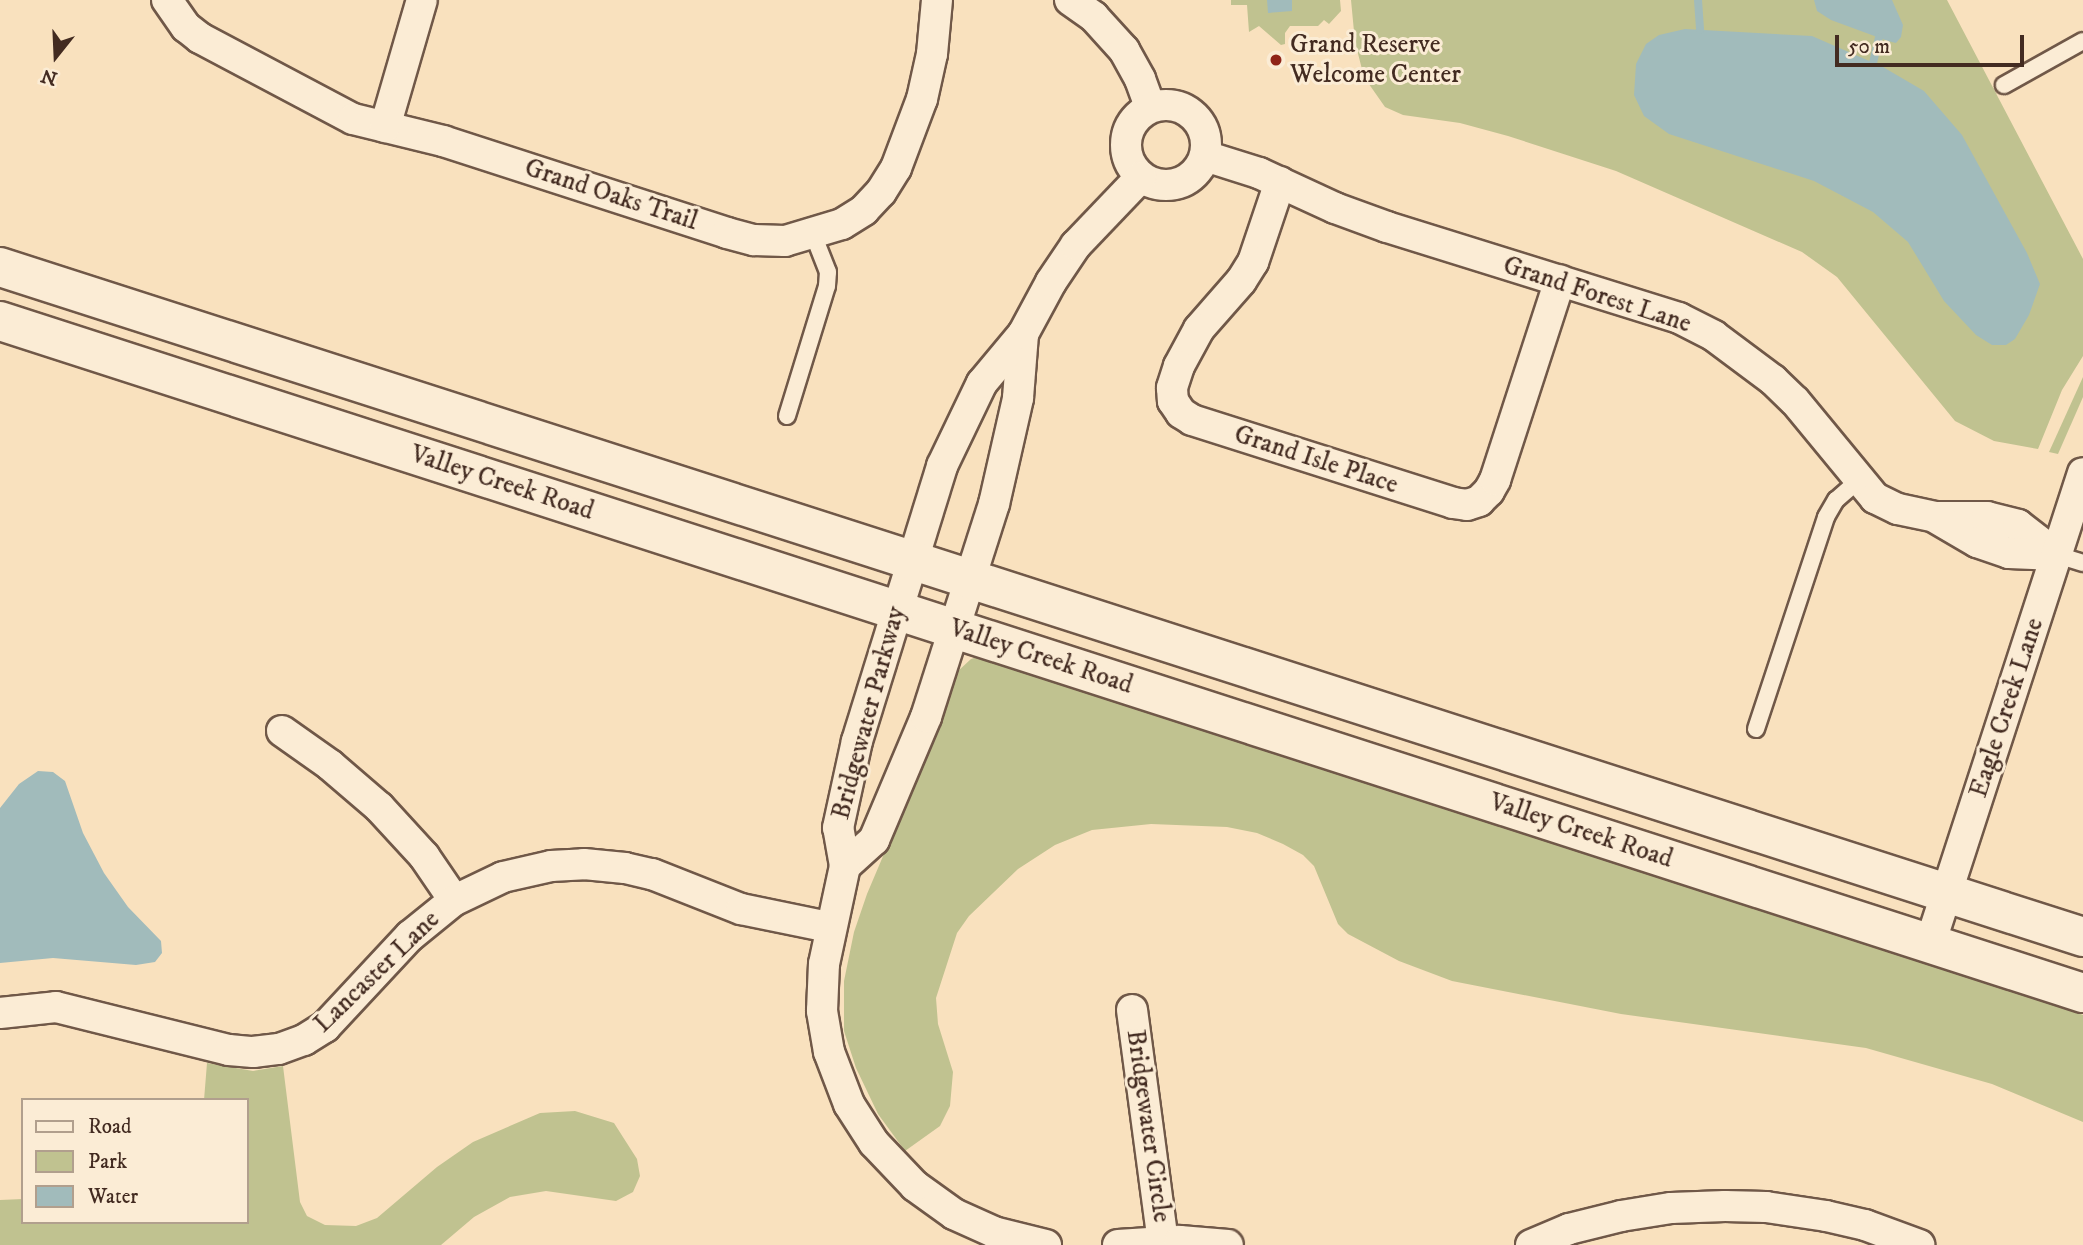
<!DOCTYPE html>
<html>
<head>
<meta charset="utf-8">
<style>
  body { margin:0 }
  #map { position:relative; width:2083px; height:1245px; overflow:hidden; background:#f9e1be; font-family:"IM FELL DW Pica",serif }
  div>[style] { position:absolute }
  .green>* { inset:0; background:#c0c290 }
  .water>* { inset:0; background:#a1bbbb }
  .stream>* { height:8px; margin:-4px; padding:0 4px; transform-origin:4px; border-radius:4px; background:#a1bbbb }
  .roads { filter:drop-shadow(2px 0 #705848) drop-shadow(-2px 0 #705848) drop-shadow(0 2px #705848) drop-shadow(0 -2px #705848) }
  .lane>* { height:16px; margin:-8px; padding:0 8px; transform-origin:8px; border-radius:8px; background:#fbecd5 }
  .street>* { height:30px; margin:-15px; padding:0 15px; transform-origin:15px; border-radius:15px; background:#fbecd5 }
  .street>.ring { margin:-15px; padding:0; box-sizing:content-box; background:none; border:30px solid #fbecd5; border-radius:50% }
  .secondary>* { height:38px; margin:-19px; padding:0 19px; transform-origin:19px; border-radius:19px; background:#fbecd5 }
  .dots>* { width:19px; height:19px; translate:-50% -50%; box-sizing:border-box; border:4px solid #fbecd5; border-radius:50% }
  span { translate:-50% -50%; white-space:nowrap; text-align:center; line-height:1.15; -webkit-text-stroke:6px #fbecd5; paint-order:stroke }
  .poi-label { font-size:26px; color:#432b21 }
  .left { translate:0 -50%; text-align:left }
  .street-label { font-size:26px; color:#432b21 }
  .legend { position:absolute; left:21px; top:1098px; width:228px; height:126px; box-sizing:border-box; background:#fbecd5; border:2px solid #b19f8d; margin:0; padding:9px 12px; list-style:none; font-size:21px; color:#432b21 }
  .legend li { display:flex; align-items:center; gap:14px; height:35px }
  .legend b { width:35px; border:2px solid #b19f8d }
  .north { position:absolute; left:21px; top:21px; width:70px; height:70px; -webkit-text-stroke:5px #fbecd5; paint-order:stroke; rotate:198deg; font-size:19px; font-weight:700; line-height:28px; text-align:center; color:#432b21 }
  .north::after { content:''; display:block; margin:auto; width:24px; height:32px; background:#432b21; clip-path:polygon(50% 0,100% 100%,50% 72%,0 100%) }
  .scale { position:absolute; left:1835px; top:35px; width:189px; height:32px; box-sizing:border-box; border:4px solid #432b21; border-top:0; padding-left:9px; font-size:21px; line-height:24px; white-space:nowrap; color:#432b21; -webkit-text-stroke:5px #fbecd5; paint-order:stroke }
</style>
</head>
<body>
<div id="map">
  <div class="green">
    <div style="clip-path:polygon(1231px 0,1340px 0,1341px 11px,1329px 24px,1324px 20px,1318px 26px,1290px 26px,1285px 33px,1285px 44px,1281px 45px,1259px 26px,1249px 32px,1247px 5px,1231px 5px)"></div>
    <div style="clip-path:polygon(1351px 0,1947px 0,2083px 259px,2083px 356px,2062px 390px,2038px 449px,1994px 441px,1955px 421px,1837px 277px,1802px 252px,1616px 171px,1508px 136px,1460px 123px,1403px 115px,1385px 107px,1364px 77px,1355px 42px)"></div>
    <div style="clip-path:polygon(2083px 377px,2083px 397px,2058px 454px,2049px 452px)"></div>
    <div style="clip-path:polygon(980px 656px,2026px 990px,2083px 1015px,2083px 1122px,1992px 1084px,1866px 1048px,1621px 1014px,1452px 981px,1399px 961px,1348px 934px,1338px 924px,1314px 866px,1303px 855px,1283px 844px,1257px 833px,1227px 827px,1151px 824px,1092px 830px,1055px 845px,1018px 869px,969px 916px,957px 933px,936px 998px,938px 1024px,953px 1072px,950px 1106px,940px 1126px,905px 1151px,878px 1114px,856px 1068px,844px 1031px,844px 981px,854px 932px,867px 894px,942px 717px,957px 672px,971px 659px)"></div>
    <div style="clip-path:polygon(207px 1063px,253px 1071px,283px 1066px,300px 1202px,307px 1216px,325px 1225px,356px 1226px,377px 1218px,437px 1167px,473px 1142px,540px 1113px,575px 1111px,614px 1123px,637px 1159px,640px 1176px,633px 1192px,616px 1201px,546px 1191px,510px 1197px,474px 1217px,441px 1245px,0 1245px,0 1200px,23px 1199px,23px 1222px,247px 1222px,247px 1100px,204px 1100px)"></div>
  </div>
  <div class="water">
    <div style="clip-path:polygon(1267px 0,1292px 0,1292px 11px,1268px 13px)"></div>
    <div style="clip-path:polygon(1814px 0,1892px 0,1903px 25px,1901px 37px,1896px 43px,1888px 41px,1831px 20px,1817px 11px)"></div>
    <div style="clip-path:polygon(1685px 29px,1812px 36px,1883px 67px,1924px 91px,1962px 135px,2027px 253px,2040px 284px,2029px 315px,2015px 339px,2006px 345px,1992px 345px,1976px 335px,1944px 301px,1908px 242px,1873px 212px,1814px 181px,1669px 134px,1644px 116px,1634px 95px,1636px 64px,1646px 44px,1659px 35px)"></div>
    <div style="clip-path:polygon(38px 771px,53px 772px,65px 781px,83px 833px,104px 873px,128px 907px,161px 941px,162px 953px,155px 962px,136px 965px,53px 958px,0 963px,0 808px,19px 784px)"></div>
  </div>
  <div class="stream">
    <div style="left:1698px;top:0;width:30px;rotate:86deg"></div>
    <div style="left:1873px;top:63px;width:26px;rotate:-77deg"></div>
  </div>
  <div class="roads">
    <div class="lane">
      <div style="left:2004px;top:85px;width:90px;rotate:-29.1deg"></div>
      <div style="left:787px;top:416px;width:136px;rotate:-72.9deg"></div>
      <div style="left:827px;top:286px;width:14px;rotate:-86deg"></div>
      <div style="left:828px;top:272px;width:41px;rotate:-111.5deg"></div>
      <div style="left:2057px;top:555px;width:27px;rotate:17deg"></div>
      <div style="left:1756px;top:729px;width:223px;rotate:-71.7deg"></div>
      <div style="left:1826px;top:517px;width:20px;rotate:-60deg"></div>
      <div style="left:1836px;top:500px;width:30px;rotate:-41deg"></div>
    </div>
    <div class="street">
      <div style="left:167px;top:0;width:33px;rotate:55deg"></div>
      <div style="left:186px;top:27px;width:18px;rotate:38deg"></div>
      <div style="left:200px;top:38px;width:173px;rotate:27.9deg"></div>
      <div style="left:353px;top:119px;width:93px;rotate:13.7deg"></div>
      <div style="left:443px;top:141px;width:299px;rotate:17.9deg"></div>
      <div style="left:727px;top:233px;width:28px;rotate:15deg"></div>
      <div style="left:754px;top:240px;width:31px;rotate:2deg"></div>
      <div style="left:785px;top:241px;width:59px;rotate:-16.6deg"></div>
      <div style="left:842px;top:224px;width:26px;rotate:-32deg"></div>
      <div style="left:864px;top:210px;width:25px;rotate:-47deg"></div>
      <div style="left:881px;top:192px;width:28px;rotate:-58deg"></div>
      <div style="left:896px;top:168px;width:74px;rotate:-69.4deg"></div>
      <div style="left:922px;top:99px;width:46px;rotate:-77.5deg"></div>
      <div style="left:932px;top:54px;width:54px;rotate:-84.7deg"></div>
      <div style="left:1070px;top:0;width:29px;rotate:35deg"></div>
      <div style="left:1094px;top:17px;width:45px;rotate:47.7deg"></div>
      <div style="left:1124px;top:50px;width:33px;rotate:61deg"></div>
      <div style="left:1140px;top:79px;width:30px;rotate:70deg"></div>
      <div class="ring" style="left:1126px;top:105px;width:50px;height:50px"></div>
      <div style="left:385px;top:127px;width:132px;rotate:-73.8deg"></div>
      <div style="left:1205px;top:156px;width:57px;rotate:17.5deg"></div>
      <div style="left:1259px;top:173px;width:84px;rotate:24.7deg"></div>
      <div style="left:1335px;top:208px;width:55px;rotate:20.1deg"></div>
      <div style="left:1387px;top:227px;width:306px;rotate:17.3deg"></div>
      <div style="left:1679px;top:318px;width:39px;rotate:27deg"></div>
      <div style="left:1714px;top:336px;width:74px;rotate:36.7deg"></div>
      <div style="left:1773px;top:380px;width:30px;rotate:44deg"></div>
      <div style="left:1795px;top:401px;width:126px;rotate:50.5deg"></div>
      <div style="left:1875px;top:498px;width:25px;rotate:26deg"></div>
      <div style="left:1898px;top:509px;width:38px;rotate:12deg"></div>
      <div style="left:1935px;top:517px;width:52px"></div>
      <div style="left:1987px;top:517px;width:32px;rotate:14deg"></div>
      <div style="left:2018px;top:525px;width:49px;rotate:37.6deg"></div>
      <div style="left:1280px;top:182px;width:84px;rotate:108.6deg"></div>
      <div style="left:1253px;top:262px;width:22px;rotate:122deg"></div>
      <div style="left:1241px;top:281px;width:64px;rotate:131.2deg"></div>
      <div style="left:1199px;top:329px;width:42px;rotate:118.4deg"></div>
      <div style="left:1179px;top:366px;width:23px;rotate:108deg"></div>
      <div style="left:1172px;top:388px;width:13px;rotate:86deg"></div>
      <div style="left:1173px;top:401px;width:14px;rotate:56deg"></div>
      <div style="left:1181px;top:413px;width:13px;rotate:32deg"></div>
      <div style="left:1192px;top:420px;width:274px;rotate:17.6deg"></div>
      <div style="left:1453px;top:503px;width:14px;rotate:8deg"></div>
      <div style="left:1467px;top:505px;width:13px;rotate:-18deg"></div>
      <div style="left:1479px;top:501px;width:14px;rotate:-45deg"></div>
      <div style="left:1489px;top:491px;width:13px;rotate:-61deg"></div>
      <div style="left:1495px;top:480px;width:210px;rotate:-72deg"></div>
      <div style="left:1936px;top:518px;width:48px;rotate:30.3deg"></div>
      <div style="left:1977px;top:542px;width:34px;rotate:19deg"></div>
      <div style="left:2009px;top:553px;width:48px;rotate:2.4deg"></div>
      <div style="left:282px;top:731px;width:59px;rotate:35.3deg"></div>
      <div style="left:330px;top:765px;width:65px;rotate:40.6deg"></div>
      <div style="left:379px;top:807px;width:67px;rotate:47.4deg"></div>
      <div style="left:424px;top:856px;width:53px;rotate:55.7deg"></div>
      <div style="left:845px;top:866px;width:39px;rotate:-42deg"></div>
      <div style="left:874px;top:840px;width:134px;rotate:-67.1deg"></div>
      <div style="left:926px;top:717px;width:224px;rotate:-72.3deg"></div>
      <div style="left:994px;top:504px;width:109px;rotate:-77.2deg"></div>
      <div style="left:1018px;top:398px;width:64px;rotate:-85.5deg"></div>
      <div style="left:1930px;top:944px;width:495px;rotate:-72deg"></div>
      <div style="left:1132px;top:1010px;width:233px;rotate:82.4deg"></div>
      <div style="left:0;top:1013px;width:56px;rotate:-6.1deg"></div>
      <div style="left:56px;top:1007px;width:178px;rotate:14deg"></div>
      <div style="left:229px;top:1050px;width:24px;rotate:5deg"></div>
      <div style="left:253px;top:1052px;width:26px;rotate:-7deg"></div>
      <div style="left:279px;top:1049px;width:27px;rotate:-20deg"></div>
      <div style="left:304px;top:1040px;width:25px;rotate:-32deg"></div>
      <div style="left:325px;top:1027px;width:125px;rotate:-47deg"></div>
      <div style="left:410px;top:936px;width:55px;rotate:-39.1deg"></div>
      <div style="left:453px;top:901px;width:55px;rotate:-25.6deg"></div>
      <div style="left:503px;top:877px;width:49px;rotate:-12.9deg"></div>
      <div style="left:551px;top:866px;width:33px;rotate:-3deg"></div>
      <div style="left:584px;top:864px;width:41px;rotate:5.6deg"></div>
      <div style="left:625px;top:868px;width:28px;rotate:13deg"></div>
      <div style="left:652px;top:874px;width:96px;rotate:21.5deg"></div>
      <div style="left:741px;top:909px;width:90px;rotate:11.6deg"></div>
      <div style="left:1046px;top:1245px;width:54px;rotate:-166deg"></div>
      <div style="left:994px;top:1232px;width:44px;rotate:-155.8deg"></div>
      <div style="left:954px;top:1214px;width:48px;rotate:-144.3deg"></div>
      <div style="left:915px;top:1186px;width:59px;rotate:-133.6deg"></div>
      <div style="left:874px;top:1143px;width:46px;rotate:-122.7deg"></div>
      <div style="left:849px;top:1104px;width:56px;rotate:-111deg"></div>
      <div style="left:829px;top:1052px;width:42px;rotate:-99.7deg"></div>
      <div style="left:822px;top:1011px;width:47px;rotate:-87.6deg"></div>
      <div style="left:824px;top:964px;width:100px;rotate:-77.9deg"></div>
      <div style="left:845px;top:866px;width:39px;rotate:-100deg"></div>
      <div style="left:838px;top:828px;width:89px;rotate:-77.7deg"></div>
      <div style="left:857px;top:741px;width:288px;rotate:-72.8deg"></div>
      <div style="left:942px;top:466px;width:92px;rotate:-64.3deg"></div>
      <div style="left:982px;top:383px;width:64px;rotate:-50.1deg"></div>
      <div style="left:1023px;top:334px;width:59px;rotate:-61.7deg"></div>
      <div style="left:1051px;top:282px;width:45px;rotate:-56deg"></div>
      <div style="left:1076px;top:245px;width:94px;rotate:-46.3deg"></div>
      <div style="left:1118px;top:1245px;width:62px;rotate:-3.7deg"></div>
      <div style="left:1180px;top:1241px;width:48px;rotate:4.8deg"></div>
      <div style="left:1531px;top:1245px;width:41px;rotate:-22.8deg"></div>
      <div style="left:1569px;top:1229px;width:54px;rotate:-14deg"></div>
      <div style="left:1621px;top:1216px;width:51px;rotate:-9.1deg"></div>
      <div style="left:1671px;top:1208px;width:54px;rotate:-2.1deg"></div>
      <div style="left:1725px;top:1206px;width:41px;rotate:1.4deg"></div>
      <div style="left:1766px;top:1207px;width:61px;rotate:8.5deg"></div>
      <div style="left:1826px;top:1216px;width:40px;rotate:13deg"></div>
      <div style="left:1865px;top:1225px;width:58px;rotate:20.3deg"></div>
    </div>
    <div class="secondary">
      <div style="left:0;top:267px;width:2188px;rotate:17.83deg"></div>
      <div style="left:0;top:321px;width:2189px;rotate:17.88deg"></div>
    </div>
  </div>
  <div class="dots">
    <div style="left:1276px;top:60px;background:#8f2418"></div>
  </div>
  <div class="poi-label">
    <span class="left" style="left:1290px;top:60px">Grand Reserve<br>Welcome Center</span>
  </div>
  <div class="street-label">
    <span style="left:611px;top:195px;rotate:18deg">Grand Oaks Trail</span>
    <span style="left:1597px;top:295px;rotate:18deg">Grand Forest Lane</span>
    <span style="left:1316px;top:460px;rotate:18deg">Grand Isle Place</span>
    <span style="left:502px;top:483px;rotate:18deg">Valley Creek Road</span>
    <span style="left:1041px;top:657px;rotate:18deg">Valley Creek Road</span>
    <span style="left:2007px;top:708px;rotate:-72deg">Eagle Creek Lane</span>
    <span style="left:869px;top:713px;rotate:-75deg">Bridgewater Parkway</span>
    <span style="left:1581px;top:831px;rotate:18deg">Valley Creek Road</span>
    <span style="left:377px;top:972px;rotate:-44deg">Lancaster Lane</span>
    <span style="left:1148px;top:1126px;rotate:82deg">Bridgewater Circle</span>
  </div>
  <ul class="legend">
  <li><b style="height:9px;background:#fbecd5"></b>Road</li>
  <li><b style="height:19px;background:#c0c290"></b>Park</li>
  <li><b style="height:19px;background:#a1bbbb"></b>Water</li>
  </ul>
  <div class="north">N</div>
  <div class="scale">50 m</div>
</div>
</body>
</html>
